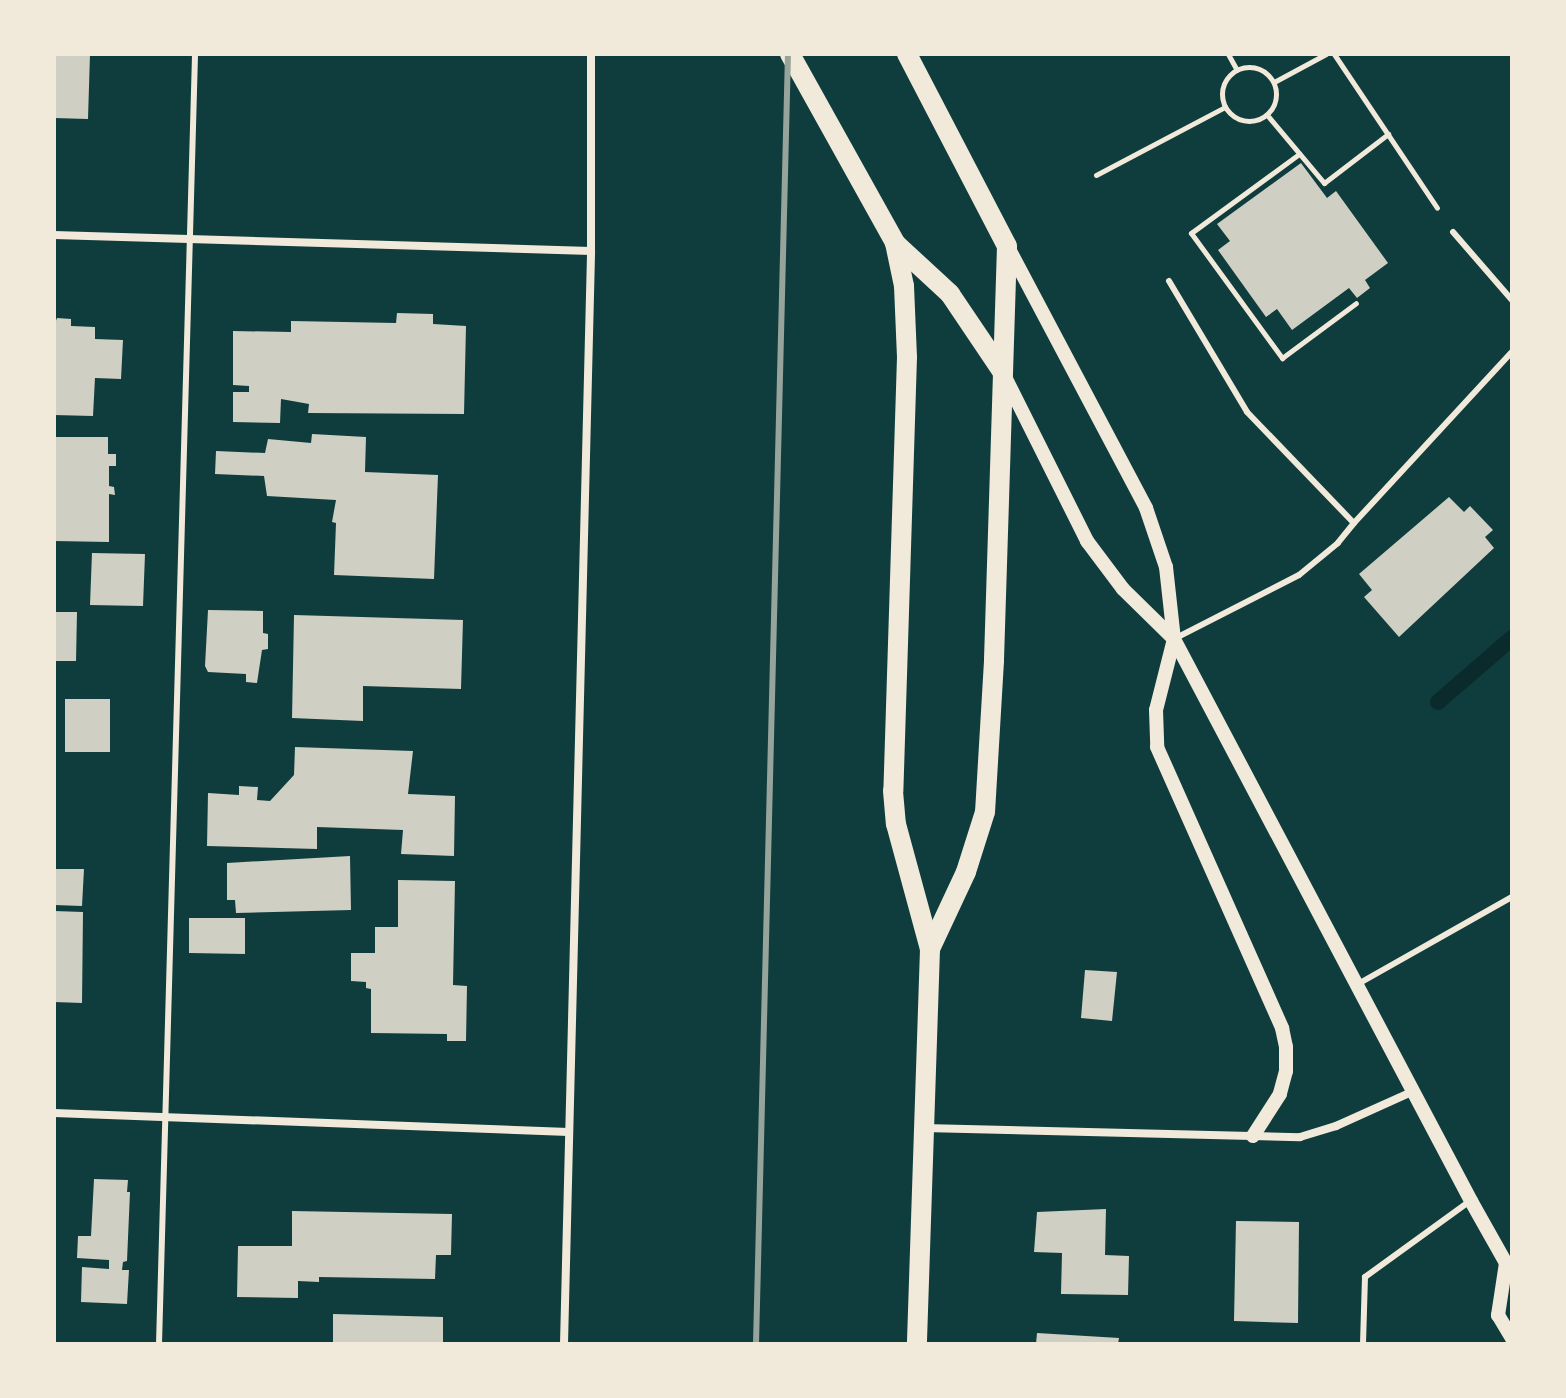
<!DOCTYPE html>
<html>
<head>
<meta charset="utf-8">
<style>
  body { margin:0 }
  #map { position:relative; width:1566px; height:1398px; overflow:hidden; background:#0f3d3e; font-family:Signika,sans-serif }
  div>[style] { position:absolute }
  .stream>* { height:16px; margin:-8px; padding:0 8px; transform-origin:8px; border-radius:8px; background:#0a2a2b }
  .building>* { inset:0; background:#cfcfc3 }
  .path>* { height:5px; margin:-2.5px; padding:0 2.5px; transform-origin:2.5px; border-radius:2.5px; background:#f1e9da }
  .path>.ring { margin:-2.5px; padding:0; box-sizing:content-box; background:none; border:5px solid #f1e9da; border-radius:50% }
  .service>* { height:6px; margin:-3px; padding:0 3px; transform-origin:3px; border-radius:3px; background:#f1e9da }
  .minor>* { height:8px; margin:-4px; padding:0 4px; transform-origin:4px; border-radius:4px; background:#f1e9da }
  .tertiary>* { height:14px; margin:-7px; padding:0 7px; transform-origin:7px; border-radius:7px; background:#f1e9da }
  .primary>* { height:20px; margin:-10px; padding:0 10px; transform-origin:10px; border-radius:10px; background:#f1e9da }
  .rail>* { height:6px; margin:-3px; padding:0 3px; transform-origin:3px; border-radius:3px; background:#97a49c }
  span { translate:-50% -50%; white-space:nowrap; text-align:center; line-height:1.15; -webkit-text-stroke:6px #f1e9da; paint-order:stroke }
  .frame { position:absolute; inset:0; border:56px solid #f1e9da; pointer-events:none }
</style>
</head>
<body>
<div id="map">
  <div class="stream">
    <div style="left:1438px;top:702px;width:98px;rotate:-40.9deg"></div>
  </div>
  <div class="building">
    <div style="clip-path:polygon(54px 54px,90px 54px,88px 119px,54px 118px)"></div>
    <div style="clip-path:polygon(1301px 163px,1327px 198px,1336px 191px,1388px 263px,1365px 280px,1370px 288px,1357px 298px,1349px 288px,1292px 330px,1277px 309px,1266px 317px,1218px 250px,1230px 241px,1217px 224px)"></div>
    <div style="clip-path:polygon(397px 313px,433px 314px,433px 324px,466px 326px,464px 414px,308px 413px,309px 404px,281px 399px,280px 423px,233px 422px,233px 392px,249px 392px,249px 386px,233px 385px,233px 331px,291px 332px,291px 321px,396px 323px)"></div>
    <div style="clip-path:polygon(57px 318px,71px 319px,71px 326px,95px 327px,95px 339px,123px 340px,121px 379px,95px 378px,93px 416px,54px 415px,54px 326px)"></div>
    <div style="clip-path:polygon(312px 434px,366px 437px,365px 472px,438px 475px,434px 579px,334px 575px,336px 523px,332px 522px,336px 500px,267px 496px,264px 476px,215px 474px,216px 451px,265px 453px,268px 439px,311px 443px)"></div>
    <div style="clip-path:polygon(54px 437px,108px 437px,108px 454px,116px 454px,116px 466px,109px 466px,109px 486px,114px 487px,115px 495px,109px 494px,109px 542px,54px 541px)"></div>
    <div style="clip-path:polygon(1449px 497px,1464px 512px,1470px 506px,1493px 530px,1485px 537px,1494px 548px,1399px 637px,1364px 597px,1372px 590px,1359px 574px)"></div>
    <div style="clip-path:polygon(92px 553px,145px 554px,143px 606px,90px 605px)"></div>
    <div style="clip-path:polygon(208px 610px,263px 611px,263px 633px,268px 634px,268px 649px,262px 650px,257px 683px,246px 682px,246px 674px,208px 672px,205px 666px)"></div>
    <div style="clip-path:polygon(54px 612px,77px 612px,76px 661px,54px 661px)"></div>
    <div style="clip-path:polygon(294px 615px,463px 620px,461px 689px,363px 686px,363px 721px,292px 718px)"></div>
    <div style="clip-path:polygon(65px 699px,110px 699px,110px 752px,65px 752px)"></div>
    <div style="clip-path:polygon(295px 747px,413px 751px,408px 794px,455px 796px,454px 856px,401px 854px,403px 830px,317px 827px,317px 849px,207px 846px,208px 793px,239px 795px,239px 786px,258px 787px,257px 800px,270px 801px,294px 775px)"></div>
    <div style="clip-path:polygon(350px 856px,351px 910px,236px 913px,235px 900px,227px 900px,227px 863px)"></div>
    <div style="clip-path:polygon(54px 869px,84px 869px,82px 906px,54px 905px)"></div>
    <div style="clip-path:polygon(398px 880px,455px 881px,453px 985px,467px 986px,466px 1041px,447px 1041px,447px 1034px,371px 1033px,371px 989px,366px 988px,366px 982px,351px 981px,351px 953px,375px 953px,375px 927px,398px 927px)"></div>
    <div style="clip-path:polygon(54px 911px,83px 912px,82px 1003px,54px 1002px)"></div>
    <div style="clip-path:polygon(189px 918px,245px 918px,245px 954px,189px 953px)"></div>
    <div style="clip-path:polygon(1085px 970px,1117px 972px,1112px 1021px,1081px 1018px)"></div>
    <div style="clip-path:polygon(94px 1179px,128px 1180px,127px 1192px,130px 1192px,127px 1261px,123px 1262px,122px 1270px,129px 1270px,127px 1304px,81px 1302px,82px 1267px,109px 1269px,109px 1260px,77px 1258px,78px 1236px,91px 1236px)"></div>
    <div style="clip-path:polygon(1106px 1209px,1105px 1255px,1129px 1256px,1128px 1295px,1061px 1294px,1062px 1253px,1034px 1252px,1037px 1212px)"></div>
    <div style="clip-path:polygon(292px 1211px,452px 1214px,451px 1255px,436px 1255px,435px 1279px,319px 1277px,319px 1282px,298px 1281px,298px 1298px,237px 1297px,238px 1246px,292px 1246px)"></div>
    <div style="clip-path:polygon(1236px 1221px,1299px 1222px,1298px 1323px,1234px 1321px)"></div>
    <div style="clip-path:polygon(333px 1314px,443px 1317px,443px 1344px,333px 1344px)"></div>
    <div style="clip-path:polygon(1037px 1333px,1119px 1338px,1118px 1344px,1036px 1344px)"></div>
  </div>
  <div class="path">
    <div style="left:1228px;top:54px;width:18px;rotate:61deg"></div>
    <div style="left:1334px;top:54px;width:185px;rotate:56.2deg"></div>
    <div class="ring" style="left:1222px;top:67px;width:49px;height:49px"></div>
    <div style="left:1274px;top:82px;width:59px;rotate:-28.3deg"></div>
    <div style="left:1267px;top:115px;width:89px;rotate:50deg"></div>
    <div style="left:1324px;top:183px;width:81px;rotate:-37.4deg"></div>
    <div style="left:1299px;top:154px;width:134px;rotate:143.8deg"></div>
    <div style="left:1191px;top:233px;width:155px;rotate:53.9deg"></div>
    <div style="left:1282px;top:358px;width:92px;rotate:-36.6deg"></div>
    <div style="left:1096px;top:175px;width:146px;rotate:-27.8deg"></div>
  </div>
  <div class="service">
    <div style="left:1453px;top:232px;width:90px;rotate:49.1deg"></div>
    <div style="left:1169px;top:281px;width:152px;rotate:59.2deg"></div>
    <div style="left:1247px;top:412px;width:154px;rotate:46.1deg"></div>
    <div style="left:1354px;top:523px;width:26px;rotate:129deg"></div>
    <div style="left:1338px;top:543px;width:50px;rotate:140.6deg"></div>
    <div style="left:1299px;top:575px;width:138px;rotate:152.9deg"></div>
    <div style="left:1354px;top:523px;width:233px;rotate:-47.3deg"></div>
    <div style="left:1358px;top:984px;width:177px;rotate:-29.5deg"></div>
    <div style="left:159px;top:1344px;width:1291px;rotate:-88.4deg"></div>
    <div style="left:1363px;top:1344px;width:67px;rotate:-88.3deg"></div>
    <div style="left:1365px;top:1277px;width:130px;rotate:-35.9deg"></div>
  </div>
  <div class="minor">
    <div style="left:54px;top:235px;width:537px;rotate:1.71deg"></div>
    <div style="left:54px;top:1113px;width:515px;rotate:2.11deg"></div>
    <div style="left:924px;top:1128px;width:376px;rotate:1.4deg"></div>
    <div style="left:1300px;top:1137px;width:38px;rotate:-17deg"></div>
    <div style="left:1336px;top:1126px;width:85px;rotate:-24.2deg"></div>
    <div style="left:564px;top:1344px;width:1093px;rotate:-88.58deg"></div>
    <div style="left:591px;top:251px;width:197px;rotate:-90deg"></div>
  </div>
  <div class="tertiary">
    <div style="left:1009px;top:249px;width:293px;rotate:62.1deg"></div>
    <div style="left:1146px;top:508px;width:62px;rotate:71.3deg"></div>
    <div style="left:1166px;top:567px;width:72px;rotate:83.7deg"></div>
    <div style="left:1174px;top:639px;width:73px;rotate:104.2deg"></div>
    <div style="left:1156px;top:710px;width:37px;rotate:88deg"></div>
    <div style="left:1157px;top:747px;width:308px;rotate:66deg"></div>
    <div style="left:1282px;top:1028px;width:19px;rotate:78deg"></div>
    <div style="left:1286px;top:1047px;width:24px;rotate:90deg"></div>
    <div style="left:1286px;top:1071px;width:24px;rotate:105deg"></div>
    <div style="left:1280px;top:1094px;width:50px;rotate:122.7deg"></div>
    <div style="left:1004px;top:375px;width:186px;rotate:63.4deg"></div>
    <div style="left:1087px;top:541px;width:60px;rotate:53.1deg"></div>
    <div style="left:1123px;top:589px;width:71px;rotate:44.4deg"></div>
    <div style="left:1174px;top:639px;width:636px;rotate:62.14deg"></div>
    <div style="left:1471px;top:1201px;width:71px;rotate:60.6deg"></div>
    <div style="left:1506px;top:1263px;width:8px;rotate:40deg"></div>
    <div style="left:1506px;top:1263px;width:53px;rotate:98.7deg"></div>
    <div style="left:1498px;top:1315px;width:27px;rotate:59deg"></div>
  </div>
  <div class="primary">
    <div style="left:790px;top:54px;width:216px;rotate:60.9deg"></div>
    <div style="left:895px;top:243px;width:75px;rotate:42.8deg"></div>
    <div style="left:950px;top:294px;width:93px;rotate:56deg"></div>
    <div style="left:907px;top:54px;width:216px;rotate:62.5deg"></div>
    <div style="left:1007px;top:246px;width:415px;rotate:91.8deg"></div>
    <div style="left:994px;top:661px;width:151px;rotate:93.4deg"></div>
    <div style="left:985px;top:812px;width:63px;rotate:107.6deg"></div>
    <div style="left:966px;top:872px;width:85px;rotate:115.1deg"></div>
    <div style="left:895px;top:243px;width:44px;rotate:78.2deg"></div>
    <div style="left:904px;top:286px;width:71px;rotate:87.6deg"></div>
    <div style="left:907px;top:357px;width:434px;rotate:91.8deg"></div>
    <div style="left:893px;top:791px;width:33px;rotate:85deg"></div>
    <div style="left:896px;top:824px;width:130px;rotate:74.8deg"></div>
    <div style="left:930px;top:949px;width:395px;rotate:91.9deg"></div>
  </div>
  <div class="rail">
    <div style="left:756px;top:1344px;width:1290px;rotate:-88.58deg"></div>
  </div>
  <div class="frame"></div>
</div>
</body>
</html>
